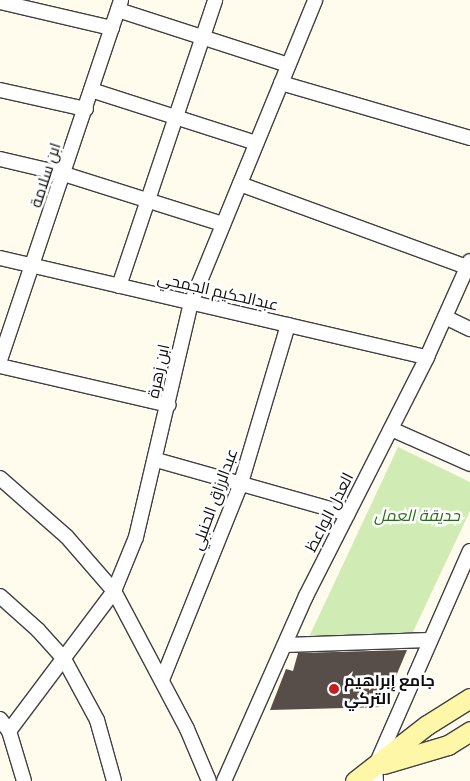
<!DOCTYPE html>
<html>
<head>
<meta charset="utf-8">
<style>
  body { margin:0 }
  #map { position:relative; width:470px; height:781px; overflow:hidden; background:#fffced; font-family:"Source Serif 4",Cairo,serif }
  div>[style] { position:absolute }
  .green>* { inset:0; background:#d0ecb4 }
  .building>* { inset:0; background:#574e49 }
  .roads { filter:drop-shadow(1px 0 #404040) drop-shadow(-1px 0 #404040) drop-shadow(0 1px #404040) drop-shadow(0 -1px #404040) }
  .street>* { height:14px; margin:-7px; padding:0 7px; transform-origin:7px; border-radius:7px; background:#fff }
  .secondary>* { height:19px; margin:-9.5px; padding:0 9.5px; transform-origin:9.5px; border-radius:9.5px; background:#fff7a8 }
  .dots>* { width:14px; height:14px; translate:-50% -50%; box-sizing:border-box; border:2px solid #fff; border-radius:50% }
  span { translate:-50% -50%; white-space:nowrap; text-align:center; line-height:1.15; -webkit-text-stroke:5px #fff; paint-order:stroke }
  .street-label { font-size:16px; color:#0d0d0d }
  .park-label { font-size:16px; color:#286919; font-style:italic }
  .poi-label { font-size:16px; color:#0d0d0d; font-weight:700 }
  .left { translate:0 -50%; text-align:left }
</style>
</head>
<body>
<div id="map">
  <div class="green">
    <div style="clip-path:polygon(398px 447px,470px 482px,470px 511px,412px 634px,308px 639px)"></div>
  </div>
  <div class="building">
    <div style="clip-path:polygon(407px 650px,383px 707px,270px 710px,286px 669px,293px 671px,298px 653px)"></div>
  </div>
  <div class="roads">
    <div class="street">
      <div style="left:0;top:2px;width:115px;rotate:13.1deg"></div>
      <div style="left:118px;top:10px;width:179px;rotate:17.9deg"></div>
      <div style="left:281px;top:83px;width:197px;rotate:16.2deg"></div>
      <div style="left:0;top:90px;width:88px;rotate:12.5deg"></div>
      <div style="left:91px;top:90px;width:173px;rotate:17.8deg"></div>
      <div style="left:0;top:159px;width:66px;rotate:13.2deg"></div>
      <div style="left:64px;top:174px;width:167px;rotate:17.5deg"></div>
      <div style="left:240px;top:184px;width:242px;rotate:20.1deg"></div>
      <div style="left:0;top:258px;width:438px;rotate:13.1deg"></div>
      <div style="left:119px;top:286px;width:302px;rotate:-71.4deg"></div>
      <div style="left:445px;top:317px;width:28px;rotate:26deg"></div>
      <div style="left:0;top:360px;width:380px;rotate:-71.4deg"></div>
      <div style="left:0;top:366px;width:173px;rotate:13deg"></div>
      <div style="left:391px;top:429px;width:86px;rotate:23.9deg"></div>
      <div style="left:156px;top:460px;width:199px;rotate:15.7deg"></div>
      <div style="left:0;top:478px;width:89px;rotate:41.4deg"></div>
      <div style="left:67px;top:537px;width:72px;rotate:49deg"></div>
      <div style="left:114px;top:591px;width:156px;rotate:62.1deg"></div>
      <div style="left:187px;top:729px;width:56px;rotate:67.1deg"></div>
      <div style="left:0;top:596px;width:51px;rotate:41.8deg"></div>
      <div style="left:38px;top:630px;width:39px;rotate:48deg"></div>
      <div style="left:64px;top:659px;width:69px;rotate:61.6deg"></div>
      <div style="left:97px;top:720px;width:63px;rotate:74.4deg"></div>
      <div style="left:285px;top:645px;width:144px;rotate:-2deg"></div>
      <div style="left:162px;top:680px;width:209px;rotate:-68.1deg"></div>
      <div style="left:240px;top:486px;width:168px;rotate:-73.4deg"></div>
      <div style="left:0;top:719px;width:15px;rotate:53deg"></div>
      <div style="left:9px;top:731px;width:52px;rotate:73.3deg"></div>
      <div style="left:9px;top:731px;width:175px;rotate:-53.1deg"></div>
      <div style="left:114px;top:591px;width:58px;rotate:-67.8deg"></div>
      <div style="left:136px;top:537px;width:240px;rotate:-76.8deg"></div>
      <div style="left:191px;top:303px;width:327px;rotate:-67.7deg"></div>
      <div style="left:224px;top:781px;width:202px;rotate:-66.1deg"></div>
      <div style="left:306px;top:596px;width:268px;rotate:-63.1deg"></div>
      <div style="left:427px;top:357px;width:105px;rotate:-65.9deg"></div>
      <div style="left:376px;top:781px;width:14px;rotate:-94deg"></div>
      <div style="left:375px;top:767px;width:236px;rotate:-66.3deg"></div>
    </div>
    <div class="secondary">
      <div style="left:384px;top:764px;width:67px;rotate:-16.5deg"></div>
      <div style="left:448px;top:745px;width:26px;rotate:-32deg"></div>
      <div style="left:355px;top:781px;width:91px;rotate:-37.9deg"></div>
      <div style="left:427px;top:725px;width:51px;rotate:-32.1deg"></div>
    </div>
  </div>
  <div class="dots">
    <div style="left:334px;top:689px;background:#c61d21"></div>
  </div>
  <div class="street-label">
    <span style="left:45px;top:175px;rotate:-72deg">ابن سلامة</span>
    <span style="left:218px;top:291px;rotate:13deg">عبدالحكيم الجمحي</span>
    <span style="left:158px;top:371px;rotate:-78deg">ابن زهرة</span>
    <span style="left:214px;top:499px;rotate:-70deg">عبدالرزاق الحنبلي</span>
    <span style="left:329px;top:512px;rotate:-63deg">العدل الواعظ</span>
  </div>
  <div class="park-label">
    <span style="left:417px;top:515px">حديقة العمل</span>
  </div>
  <div class="poi-label">
    <span class="left" style="left:344px;top:689px">جامع إبراهيم<br>التركي</span>
  </div>
</div>
</body>
</html>
